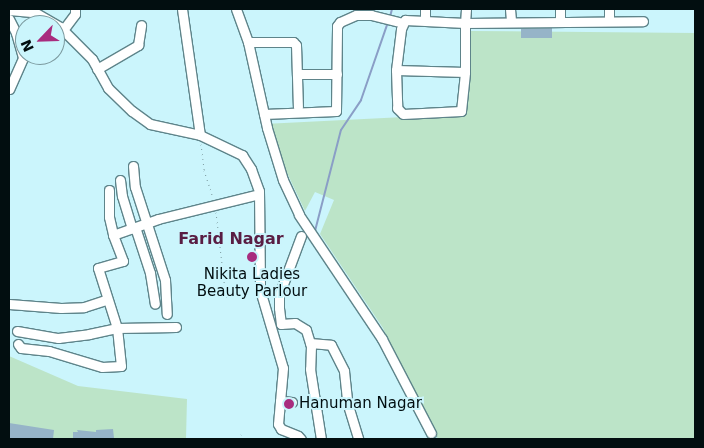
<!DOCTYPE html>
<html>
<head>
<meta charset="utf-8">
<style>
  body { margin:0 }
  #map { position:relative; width:704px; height:448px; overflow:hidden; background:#cbf5fc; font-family:"DejaVu Sans",sans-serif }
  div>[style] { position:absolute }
  .green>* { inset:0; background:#bce4c8 }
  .stream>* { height:2px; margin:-1px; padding:0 1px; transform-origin:1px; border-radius:1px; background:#8a9ec6 }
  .building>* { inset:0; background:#96b4c8 }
  .path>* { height:1px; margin-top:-0.5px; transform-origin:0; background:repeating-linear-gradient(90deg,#7d9ca1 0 1px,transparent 0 5px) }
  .roads { filter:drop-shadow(1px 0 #5e848a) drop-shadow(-1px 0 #5e848a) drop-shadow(0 1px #5e848a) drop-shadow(0 -1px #5e848a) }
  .minor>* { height:9px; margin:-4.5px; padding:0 4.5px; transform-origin:4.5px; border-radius:4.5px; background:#fff }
  .dots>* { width:14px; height:14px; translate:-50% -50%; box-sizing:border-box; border:2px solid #cbf5fc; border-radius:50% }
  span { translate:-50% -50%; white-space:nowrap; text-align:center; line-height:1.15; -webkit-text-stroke:4px #cbf5fc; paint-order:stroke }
  .poi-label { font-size:15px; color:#020e10 }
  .left { translate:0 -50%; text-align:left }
  .neighbourhood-label { font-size:16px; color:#591d43; font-weight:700 }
  .frame { position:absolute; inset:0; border:10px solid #020e10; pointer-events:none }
  .north { position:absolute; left:15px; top:15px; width:50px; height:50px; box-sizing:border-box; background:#cbf5fc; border:1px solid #7b999e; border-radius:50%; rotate:246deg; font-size:14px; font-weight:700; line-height:20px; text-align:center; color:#020e10 }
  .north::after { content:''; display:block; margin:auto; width:18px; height:22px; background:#a82c7e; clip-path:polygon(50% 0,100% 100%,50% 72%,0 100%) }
</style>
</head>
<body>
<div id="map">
  <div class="green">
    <div style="clip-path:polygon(469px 31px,695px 33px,695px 439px,438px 439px,402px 374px,383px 328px,320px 234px,334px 200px,315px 192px,305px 211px,264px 124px,464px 114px)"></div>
    <div style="clip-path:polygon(9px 356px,78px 386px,187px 399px,186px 439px,9px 439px)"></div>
  </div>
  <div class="stream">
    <div style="left:390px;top:17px;width:8px;rotate:-76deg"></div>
    <div style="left:337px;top:264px;width:40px;rotate:-124deg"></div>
    <div style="left:315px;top:231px;width:104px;rotate:-75.6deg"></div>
    <div style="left:341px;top:130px;width:36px;rotate:-56deg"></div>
    <div style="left:361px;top:100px;width:83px;rotate:-70.9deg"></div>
  </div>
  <div class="building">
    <div style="clip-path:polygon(552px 28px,552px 38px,521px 38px,521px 29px)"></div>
    <div style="clip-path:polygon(9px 423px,54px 430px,53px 439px,9px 439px)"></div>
    <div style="clip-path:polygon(113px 429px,114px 438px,73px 439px,73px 432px,78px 432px,77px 430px,96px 432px,96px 430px)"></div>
  </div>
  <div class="path">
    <div style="left:201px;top:144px;width:26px;rotate:83deg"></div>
    <div style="left:204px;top:170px;width:29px;rotate:72deg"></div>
    <div style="left:216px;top:212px;width:87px;rotate:83.4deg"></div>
    <div style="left:238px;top:439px;width:7px;rotate:-56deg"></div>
  </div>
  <div class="roads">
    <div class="minor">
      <div style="left:182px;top:9px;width:127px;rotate:81.9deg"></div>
      <div style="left:236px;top:9px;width:35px;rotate:70deg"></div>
      <div style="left:248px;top:42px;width:88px;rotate:77.5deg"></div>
      <div style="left:267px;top:128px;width:54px;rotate:72.9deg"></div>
      <div style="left:283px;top:180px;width:38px;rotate:65deg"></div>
      <div style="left:299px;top:215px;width:149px;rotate:56.2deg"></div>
      <div style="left:382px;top:339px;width:106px;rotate:62.5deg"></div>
      <div style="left:425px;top:9px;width:11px;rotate:90deg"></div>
      <div style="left:466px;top:9px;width:14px;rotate:94deg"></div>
      <div style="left:465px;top:23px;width:49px;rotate:90deg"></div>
      <div style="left:465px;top:72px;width:69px;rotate:-178.3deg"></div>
      <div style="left:396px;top:70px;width:41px;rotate:-83deg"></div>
      <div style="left:401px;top:29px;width:10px;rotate:-66deg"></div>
      <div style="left:405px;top:20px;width:60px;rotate:2.9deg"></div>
      <div style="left:465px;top:23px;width:178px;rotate:-0.6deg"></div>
      <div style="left:510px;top:9px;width:12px;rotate:85deg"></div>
      <div style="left:9px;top:10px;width:25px;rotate:5deg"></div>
      <div style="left:34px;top:12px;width:30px;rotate:30deg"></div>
      <div style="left:60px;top:27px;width:45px;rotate:45deg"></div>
      <div style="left:92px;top:59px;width:33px;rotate:61deg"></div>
      <div style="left:108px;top:88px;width:33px;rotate:44deg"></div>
      <div style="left:132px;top:111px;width:22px;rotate:36deg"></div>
      <div style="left:150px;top:124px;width:51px;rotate:12.4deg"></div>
      <div style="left:200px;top:135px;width:47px;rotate:25.5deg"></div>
      <div style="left:242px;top:155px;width:17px;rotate:57deg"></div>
      <div style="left:251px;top:169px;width:23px;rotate:70deg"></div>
      <div style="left:259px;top:191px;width:99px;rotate:89.4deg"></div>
      <div style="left:260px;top:290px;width:81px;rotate:73.6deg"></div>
      <div style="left:283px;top:368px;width:56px;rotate:95.1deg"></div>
      <div style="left:278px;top:424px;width:6px;rotate:59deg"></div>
      <div style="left:281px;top:429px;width:18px;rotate:22deg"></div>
      <div style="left:298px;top:436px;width:4px;rotate:45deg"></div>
      <div style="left:9px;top:19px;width:16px;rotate:63deg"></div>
      <div style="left:16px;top:33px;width:26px;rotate:74deg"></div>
      <div style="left:23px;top:58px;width:34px;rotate:114deg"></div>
      <div style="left:560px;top:21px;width:12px;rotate:-90deg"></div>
      <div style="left:609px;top:21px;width:12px;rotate:-90deg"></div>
      <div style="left:63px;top:30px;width:20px;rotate:-53deg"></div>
      <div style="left:75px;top:14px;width:5px;rotate:-90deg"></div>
      <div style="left:248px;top:42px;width:45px"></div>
      <div style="left:293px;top:42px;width:4px;rotate:45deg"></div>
      <div style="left:296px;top:45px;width:62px;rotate:88.2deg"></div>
      <div style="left:97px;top:69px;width:48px;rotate:-30.3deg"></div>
      <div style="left:138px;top:45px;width:20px;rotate:-81deg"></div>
      <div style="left:396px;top:70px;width:38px;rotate:88deg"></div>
      <div style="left:397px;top:108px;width:8px;rotate:45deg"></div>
      <div style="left:403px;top:114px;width:58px;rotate:-3deg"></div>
      <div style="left:461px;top:111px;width:39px;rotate:-84deg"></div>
      <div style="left:297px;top:74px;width:40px"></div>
      <div style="left:264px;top:114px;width:72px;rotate:-2.4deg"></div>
      <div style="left:336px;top:111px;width:85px;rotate:-89.3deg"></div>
      <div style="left:337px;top:26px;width:5px;rotate:-53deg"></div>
      <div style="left:340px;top:22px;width:17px;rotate:-24deg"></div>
      <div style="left:356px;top:15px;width:15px"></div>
      <div style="left:371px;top:15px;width:32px;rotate:14deg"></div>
      <div style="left:133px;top:166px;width:21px;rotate:85deg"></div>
      <div style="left:135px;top:187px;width:98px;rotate:72.1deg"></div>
      <div style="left:165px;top:280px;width:34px;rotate:87deg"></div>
      <div style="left:120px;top:180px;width:16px;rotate:83deg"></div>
      <div style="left:122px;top:196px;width:34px;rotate:73deg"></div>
      <div style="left:109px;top:190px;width:27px;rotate:90deg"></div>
      <div style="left:109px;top:217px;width:18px;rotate:77deg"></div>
      <div style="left:135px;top:227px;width:48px;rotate:71.9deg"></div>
      <div style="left:150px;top:273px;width:31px;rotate:81deg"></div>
      <div style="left:301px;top:236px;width:63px;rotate:110.4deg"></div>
      <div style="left:279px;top:295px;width:13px;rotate:90deg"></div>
      <div style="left:279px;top:308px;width:16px;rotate:83deg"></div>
      <div style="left:281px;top:324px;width:14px;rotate:-4deg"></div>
      <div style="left:295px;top:323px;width:13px;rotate:32deg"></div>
      <div style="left:306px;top:330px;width:17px;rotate:73deg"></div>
      <div style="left:311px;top:346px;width:23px;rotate:92deg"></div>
      <div style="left:310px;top:369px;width:71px;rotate:81.1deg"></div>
      <div style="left:9px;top:304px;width:52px;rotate:4.4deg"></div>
      <div style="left:61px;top:308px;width:23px;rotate:-2deg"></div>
      <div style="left:84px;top:307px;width:23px;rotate:-18deg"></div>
      <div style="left:17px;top:331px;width:42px;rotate:9.7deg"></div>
      <div style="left:58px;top:338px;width:31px;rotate:-7deg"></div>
      <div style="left:89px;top:334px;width:29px;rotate:-12deg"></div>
      <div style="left:117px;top:328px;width:59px;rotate:-1deg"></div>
      <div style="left:310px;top:343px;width:21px;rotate:5deg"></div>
      <div style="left:331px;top:345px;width:29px;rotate:63deg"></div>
      <div style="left:344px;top:371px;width:31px;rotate:84deg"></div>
      <div style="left:347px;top:402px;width:39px;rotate:73deg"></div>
      <div style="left:18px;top:344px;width:5px;rotate:53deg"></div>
      <div style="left:21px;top:348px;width:28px;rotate:6deg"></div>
      <div style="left:49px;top:351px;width:55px;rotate:16.8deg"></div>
      <div style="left:102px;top:367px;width:19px;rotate:-3deg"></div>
      <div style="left:121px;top:366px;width:38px;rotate:-96deg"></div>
      <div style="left:117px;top:328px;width:63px;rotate:-107.6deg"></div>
      <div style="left:98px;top:268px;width:26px;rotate:-16deg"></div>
      <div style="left:123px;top:261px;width:28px;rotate:-111deg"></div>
      <div style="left:113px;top:235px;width:48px;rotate:-19.6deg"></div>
      <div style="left:158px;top:219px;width:104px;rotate:-13.9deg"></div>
      <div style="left:280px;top:401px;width:12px;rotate:5deg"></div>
    </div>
  </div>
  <div class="dots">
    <div style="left:252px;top:257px;background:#a82c7e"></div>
    <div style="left:289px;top:404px;background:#a82c7e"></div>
  </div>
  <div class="poi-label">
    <span style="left:252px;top:283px">Nikita Ladies<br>Beauty Parlour</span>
    <span class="left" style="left:299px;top:404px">Hanuman Nagar</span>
  </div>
  <div class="neighbourhood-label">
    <span style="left:231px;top:239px">Farid Nagar</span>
  </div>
  <div class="frame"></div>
  <div class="north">N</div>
</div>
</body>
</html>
